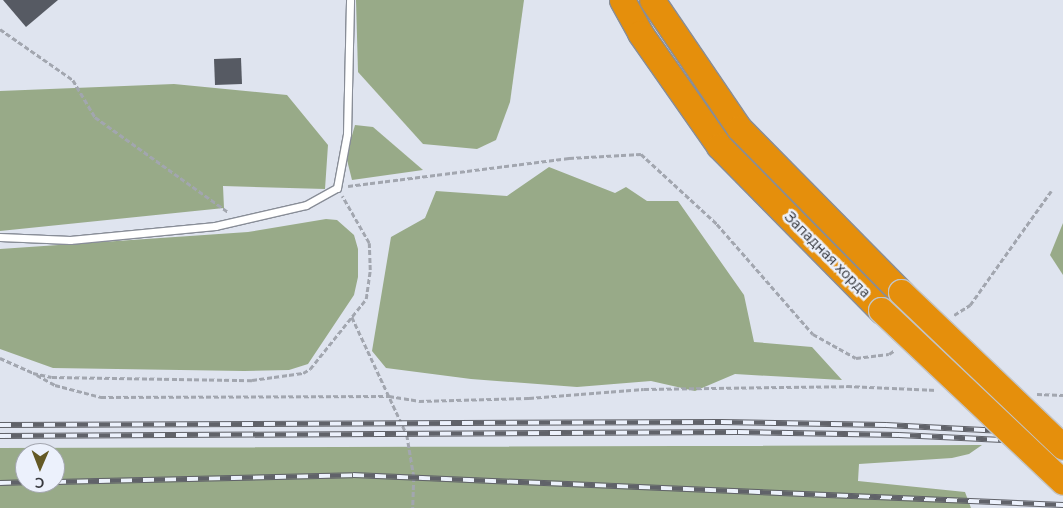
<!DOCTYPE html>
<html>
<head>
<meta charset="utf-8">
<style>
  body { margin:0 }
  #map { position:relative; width:1063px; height:508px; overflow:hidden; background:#dfe4ef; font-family:"Nunito Sans",sans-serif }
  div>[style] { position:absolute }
  .forest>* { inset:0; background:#98aa88 }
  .building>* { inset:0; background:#565a63 }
  .path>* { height:2.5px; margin-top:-1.25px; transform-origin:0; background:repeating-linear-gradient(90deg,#a2a6af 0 5px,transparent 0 7.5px) }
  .roads { filter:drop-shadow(1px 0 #888d97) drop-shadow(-1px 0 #888d97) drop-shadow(0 1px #888d97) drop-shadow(0 -1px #888d97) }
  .lane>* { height:7px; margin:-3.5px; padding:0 3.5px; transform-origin:3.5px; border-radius:3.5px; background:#fff }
  .highway>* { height:25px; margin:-12.5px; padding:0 12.5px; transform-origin:12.5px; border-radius:12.5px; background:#e58f0c }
  .rail>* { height:5.5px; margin-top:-2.75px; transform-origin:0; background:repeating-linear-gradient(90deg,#ecf1fc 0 11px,#606269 0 22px); box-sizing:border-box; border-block:1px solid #606269 }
  .bridges { filter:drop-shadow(1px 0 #c3c4c5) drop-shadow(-1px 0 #c3c4c5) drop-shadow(0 1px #c3c4c5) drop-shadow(0 -1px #c3c4c5) }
  .highway-bridge>* { height:25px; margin:-12.5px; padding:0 12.5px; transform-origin:12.5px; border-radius:12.5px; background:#e58f0c }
  span { translate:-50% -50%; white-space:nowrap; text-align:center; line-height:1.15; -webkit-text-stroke:5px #ecf1fc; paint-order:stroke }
  .street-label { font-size:15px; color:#37393e }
  .north { position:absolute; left:15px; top:443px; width:50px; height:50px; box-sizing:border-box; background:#ecf1fc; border:1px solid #a4a7b0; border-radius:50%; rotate:181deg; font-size:14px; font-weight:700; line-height:20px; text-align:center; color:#37393e }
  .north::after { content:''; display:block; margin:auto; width:18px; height:22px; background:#645925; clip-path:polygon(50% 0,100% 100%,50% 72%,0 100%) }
</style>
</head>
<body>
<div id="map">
  <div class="forest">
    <div style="clip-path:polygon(356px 0,524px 0,510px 102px,496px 140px,477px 149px,423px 144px,358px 72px)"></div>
    <div style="clip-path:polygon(174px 84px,287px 95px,328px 145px,325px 189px,223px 186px,224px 208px,0 231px,0 91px)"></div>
    <div style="clip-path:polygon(355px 125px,373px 127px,423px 170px,352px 180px,346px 156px)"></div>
    <div style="clip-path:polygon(549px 167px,615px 193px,626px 187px,647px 201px,678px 201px,744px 295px,754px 342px,812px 347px,842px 380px,735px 374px,695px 391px,651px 381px,577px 387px,471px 379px,386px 368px,372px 351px,391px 237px,425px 218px,436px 191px,507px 196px)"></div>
    <div style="clip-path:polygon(326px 219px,337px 220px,354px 235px,358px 249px,358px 277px,354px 295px,308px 364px,289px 370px,244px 371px,53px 368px,0 349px,0 249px,248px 232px)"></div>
    <div style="clip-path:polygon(1063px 223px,1063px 275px,1050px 255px)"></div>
    <div style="clip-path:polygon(evenodd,982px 445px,969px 454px,952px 458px,859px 464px,858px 481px,965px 492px,971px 508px,0 508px,0 448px,982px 445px,25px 453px,55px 453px,55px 483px,25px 483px,25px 453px)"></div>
  </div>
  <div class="building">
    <div style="clip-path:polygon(3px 0,58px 0,26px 27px)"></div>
    <div style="clip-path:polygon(241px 58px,242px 84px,215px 85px,214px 59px)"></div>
  </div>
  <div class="path">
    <div style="left:0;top:29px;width:89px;rotate:34.9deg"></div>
    <div style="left:73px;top:80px;width:43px;rotate:59.3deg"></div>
    <div style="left:95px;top:117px;width:163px;rotate:35.5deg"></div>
    <div style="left:348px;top:186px;width:223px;rotate:-7.2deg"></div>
    <div style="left:569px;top:158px;width:72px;rotate:-3.2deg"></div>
    <div style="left:641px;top:154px;width:103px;rotate:42.6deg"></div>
    <div style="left:717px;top:224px;width:146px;rotate:48.9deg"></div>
    <div style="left:813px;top:334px;width:49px;rotate:29.2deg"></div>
    <div style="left:856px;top:358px;width:33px;rotate:-7deg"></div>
    <div style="left:889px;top:354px;width:7px;rotate:-34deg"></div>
    <div style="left:954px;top:315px;width:19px;rotate:-32deg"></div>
    <div style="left:970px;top:305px;width:140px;rotate:-54.6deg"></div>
    <div style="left:352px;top:317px;width:130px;rotate:65deg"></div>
    <div style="left:407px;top:435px;width:43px;rotate:80.5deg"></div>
    <div style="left:414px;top:477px;width:31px;rotate:92deg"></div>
    <div style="left:0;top:358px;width:36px;rotate:24deg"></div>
    <div style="left:33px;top:373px;width:19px;rotate:12deg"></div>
    <div style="left:52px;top:377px;width:200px;rotate:0.9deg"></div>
    <div style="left:252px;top:380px;width:51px;rotate:-7.8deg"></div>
    <div style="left:303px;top:373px;width:8px;rotate:-30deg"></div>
    <div style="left:310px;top:369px;width:90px;rotate:-51.3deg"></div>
    <div style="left:366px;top:299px;width:29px;rotate:-82deg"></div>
    <div style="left:370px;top:270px;width:27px;rotate:-92deg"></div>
    <div style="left:369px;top:243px;width:54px;rotate:-119.9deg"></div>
    <div style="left:37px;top:375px;width:21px;rotate:29deg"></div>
    <div style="left:55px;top:385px;width:48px;rotate:14.6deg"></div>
    <div style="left:101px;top:397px;width:288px;rotate:-0.2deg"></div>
    <div style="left:389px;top:396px;width:30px;rotate:9deg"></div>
    <div style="left:419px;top:401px;width:110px;rotate:-1.6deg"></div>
    <div style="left:529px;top:398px;width:115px;rotate:-4.5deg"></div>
    <div style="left:644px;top:389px;width:203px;rotate:-0.8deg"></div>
    <div style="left:847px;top:386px;width:90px;rotate:2.5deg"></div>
    <div style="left:1037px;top:394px;width:26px;rotate:2deg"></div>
  </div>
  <div class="roads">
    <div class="lane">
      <div style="left:0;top:237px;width:70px;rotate:2.5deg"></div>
      <div style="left:70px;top:240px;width:146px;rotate:-5.5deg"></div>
      <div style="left:215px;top:226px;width:93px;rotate:-13deg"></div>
      <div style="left:306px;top:205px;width:35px;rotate:-29deg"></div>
      <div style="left:337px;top:188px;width:55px;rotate:-79.5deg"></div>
      <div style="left:347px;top:134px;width:134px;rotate:-88.7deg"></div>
    </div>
    <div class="highway">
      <div style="left:622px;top:0;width:38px;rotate:61deg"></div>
      <div style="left:640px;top:33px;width:138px;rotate:55deg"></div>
      <div style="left:719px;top:146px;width:231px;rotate:45.4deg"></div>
      <div style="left:652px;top:0;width:155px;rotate:55.8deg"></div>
      <div style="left:739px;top:128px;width:231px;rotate:45.4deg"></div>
    </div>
  </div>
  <div class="rail">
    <div style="left:0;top:425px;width:721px;rotate:-0.24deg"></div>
    <div style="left:721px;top:422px;width:165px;rotate:1deg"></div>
    <div style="left:886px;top:425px;width:177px;rotate:2.9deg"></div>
    <div style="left:0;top:436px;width:738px;rotate:-0.31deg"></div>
    <div style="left:738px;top:432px;width:161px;rotate:1.1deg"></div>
    <div style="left:899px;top:435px;width:164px;rotate:2.8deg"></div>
    <div style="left:55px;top:482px;width:298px;rotate:-1.3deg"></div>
    <div style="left:353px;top:475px;width:711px;rotate:2.42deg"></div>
    <div style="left:0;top:483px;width:25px;rotate:-2deg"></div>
  </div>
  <div class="bridges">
    <div class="highway-bridge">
      <div style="left:901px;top:292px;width:224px;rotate:43.7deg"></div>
      <div style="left:881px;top:310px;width:250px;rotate:43.4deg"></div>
    </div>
  </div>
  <div class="street-label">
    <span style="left:827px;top:255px;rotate:45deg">Западная хорда</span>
  </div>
  <div class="north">С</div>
</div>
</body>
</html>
